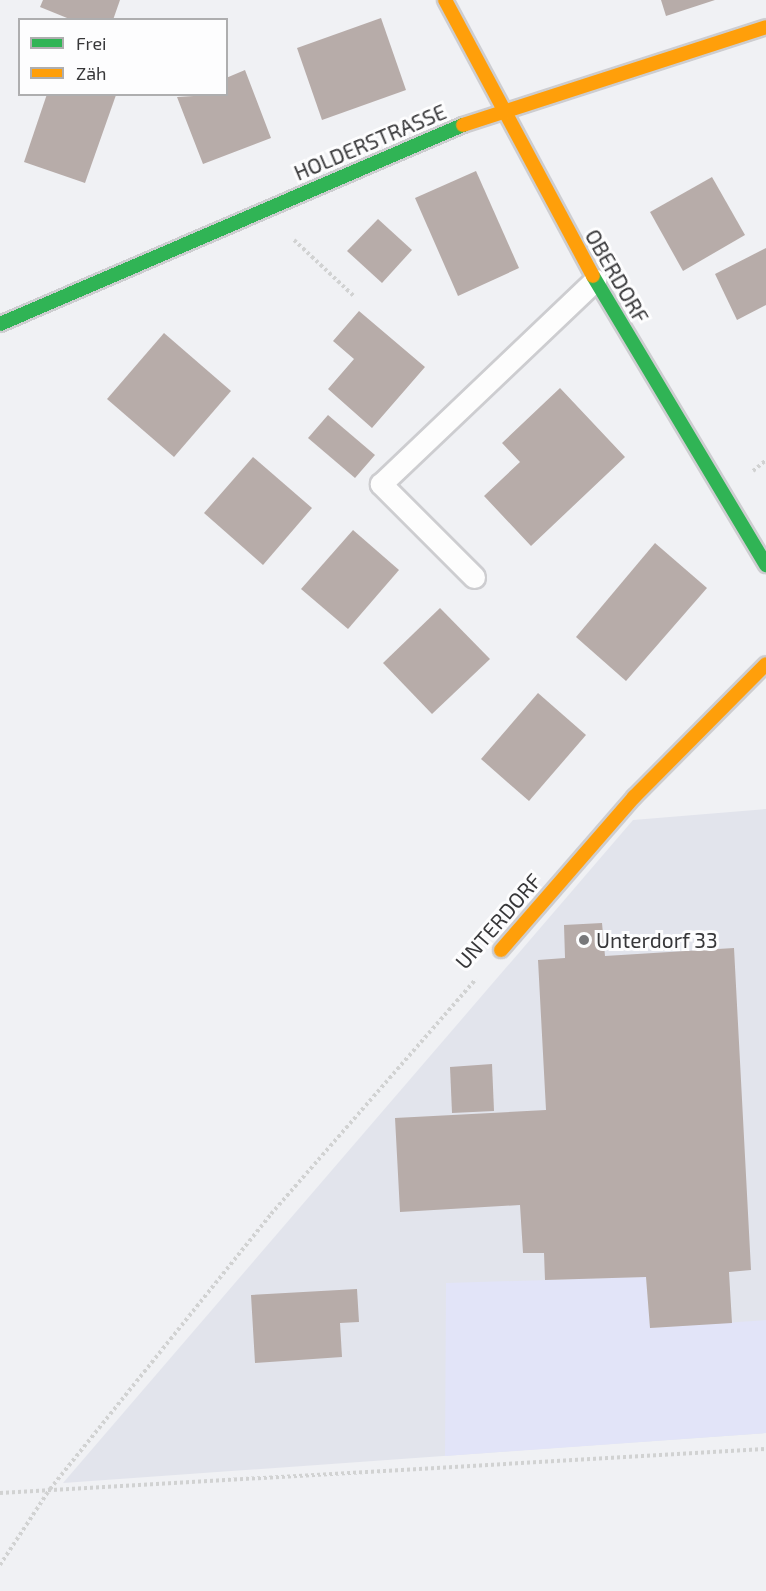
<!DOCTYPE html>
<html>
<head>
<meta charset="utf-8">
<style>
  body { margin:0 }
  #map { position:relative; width:766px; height:1591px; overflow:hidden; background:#f0f1f4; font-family:"Exo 2",sans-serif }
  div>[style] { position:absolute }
  .built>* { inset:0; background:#e2e4ec }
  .green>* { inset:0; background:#e2e4f8 }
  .building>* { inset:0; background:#b7aca9 }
  .path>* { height:4px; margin-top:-2px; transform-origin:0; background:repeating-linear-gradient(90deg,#d1d2d2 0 3px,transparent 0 6px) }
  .roads { filter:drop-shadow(2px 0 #cdcdd0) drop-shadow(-2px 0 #cdcdd0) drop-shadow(0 2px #cdcdd0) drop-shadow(0 -2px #cdcdd0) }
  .lane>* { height:21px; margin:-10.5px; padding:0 10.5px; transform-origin:10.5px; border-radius:10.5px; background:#fdfdfd }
  .fast>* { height:14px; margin:-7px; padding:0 7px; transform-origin:7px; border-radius:7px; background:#30b455 }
  .slow>* { height:14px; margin:-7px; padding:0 7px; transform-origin:7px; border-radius:7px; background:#ff9f0a }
  .dots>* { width:16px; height:16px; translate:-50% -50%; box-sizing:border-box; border:3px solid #fdfdfe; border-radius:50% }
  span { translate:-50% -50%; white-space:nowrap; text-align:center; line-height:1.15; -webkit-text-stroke:6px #fdfdfe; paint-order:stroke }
  .street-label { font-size:21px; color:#373739 }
  .poi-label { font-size:21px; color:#373739 }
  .left { translate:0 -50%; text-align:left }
  .legend { position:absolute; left:18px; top:18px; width:210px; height:78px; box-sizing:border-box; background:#fdfdfe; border:2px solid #aeaeaf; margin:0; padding:8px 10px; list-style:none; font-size:18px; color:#373739 }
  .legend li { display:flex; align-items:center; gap:12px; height:30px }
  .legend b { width:30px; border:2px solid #aeaeaf }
</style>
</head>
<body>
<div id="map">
  <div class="built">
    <div style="clip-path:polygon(766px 809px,766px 1433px,63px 1483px,633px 820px)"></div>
  </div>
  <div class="green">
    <div style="clip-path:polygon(646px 1277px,650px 1328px,766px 1320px,766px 1433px,445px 1456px,446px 1283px)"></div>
  </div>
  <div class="building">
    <div style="clip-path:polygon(43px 0,120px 0,113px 20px,72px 20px,40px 7px)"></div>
    <div style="clip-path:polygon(661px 0,715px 0,666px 16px)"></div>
    <div style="clip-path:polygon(381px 18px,406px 90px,322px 120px,297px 48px)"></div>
    <div style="clip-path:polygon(245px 70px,271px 138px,203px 164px,177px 97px,226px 94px,226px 78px)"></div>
    <div style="clip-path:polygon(47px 94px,116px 95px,85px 183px,24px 162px)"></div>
    <div style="clip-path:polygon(476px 171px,519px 268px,458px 296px,415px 198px)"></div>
    <div style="clip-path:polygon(712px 177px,745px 235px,683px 271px,650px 212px)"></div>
    <div style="clip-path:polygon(378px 219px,412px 250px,382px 283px,347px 251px)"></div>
    <div style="clip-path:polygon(766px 248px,766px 305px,737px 320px,715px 274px)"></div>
    <div style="clip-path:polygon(359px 311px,425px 367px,372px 428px,328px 389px,354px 359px,333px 341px)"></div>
    <div style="clip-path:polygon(164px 333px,231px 391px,174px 457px,107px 399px)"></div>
    <div style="clip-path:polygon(560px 388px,625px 457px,531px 546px,484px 496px,520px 462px,502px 443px)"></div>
    <div style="clip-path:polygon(328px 415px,375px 455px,355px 478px,308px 438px)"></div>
    <div style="clip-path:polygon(253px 457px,312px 508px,263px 565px,204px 513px)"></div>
    <div style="clip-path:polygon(353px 530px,399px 570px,348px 629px,301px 589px)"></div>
    <div style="clip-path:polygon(655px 543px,707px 588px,626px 681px,576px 637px)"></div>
    <div style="clip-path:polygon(440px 608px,490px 659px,432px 714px,383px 663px)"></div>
    <div style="clip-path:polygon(538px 693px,586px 735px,529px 801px,481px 759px)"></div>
    <div style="clip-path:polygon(602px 923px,605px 956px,734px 948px,751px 1270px,729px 1272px,732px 1323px,650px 1328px,646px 1277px,545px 1280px,544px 1253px,523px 1253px,520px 1205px,400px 1212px,395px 1118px,546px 1110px,538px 960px,565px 958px,564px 925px)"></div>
    <div style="clip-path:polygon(492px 1064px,494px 1111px,452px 1113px,450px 1067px)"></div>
    <div style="clip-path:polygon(357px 1289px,359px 1322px,340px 1323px,342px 1357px,255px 1363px,251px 1295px)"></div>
  </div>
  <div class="path">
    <div style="left:294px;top:240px;width:83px;rotate:43.1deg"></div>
    <div style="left:753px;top:471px;width:17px;rotate:-40deg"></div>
    <div style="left:0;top:1493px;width:767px;rotate:-3.29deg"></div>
    <div style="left:0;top:1565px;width:91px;rotate:-56.7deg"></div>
    <div style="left:50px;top:1489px;width:353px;rotate:-51.2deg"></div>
    <div style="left:271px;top:1214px;width:312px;rotate:-48.9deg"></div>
  </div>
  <div class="roads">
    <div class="lane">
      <div style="left:474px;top:577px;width:132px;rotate:-135deg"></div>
      <div style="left:381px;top:484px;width:296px;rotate:-43.6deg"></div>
    </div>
    <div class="fast">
      <div style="left:593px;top:276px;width:337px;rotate:59.1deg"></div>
      <div style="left:0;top:324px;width:504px;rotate:-23.26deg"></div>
    </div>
    <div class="slow">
      <div style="left:445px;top:0;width:313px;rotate:61.8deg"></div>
      <div style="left:463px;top:125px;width:318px;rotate:-17.9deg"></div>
      <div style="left:501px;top:950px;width:203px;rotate:-49deg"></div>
      <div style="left:634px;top:797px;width:187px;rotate:-45.2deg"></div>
    </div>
  </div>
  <div class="dots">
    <div style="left:584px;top:940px;background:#78787a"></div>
  </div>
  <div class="street-label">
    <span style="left:370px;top:142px;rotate:-23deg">HOLDERSTRASSE</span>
    <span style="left:617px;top:276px;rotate:60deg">OBERDORF</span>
    <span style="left:498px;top:921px;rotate:-49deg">UNTERDORF</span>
  </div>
  <div class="poi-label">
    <span class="left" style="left:596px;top:940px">Unterdorf 33</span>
  </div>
  <ul class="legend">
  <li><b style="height:8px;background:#30b455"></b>Frei</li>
  <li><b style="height:8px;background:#ff9f0a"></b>Zäh</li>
  </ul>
</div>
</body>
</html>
